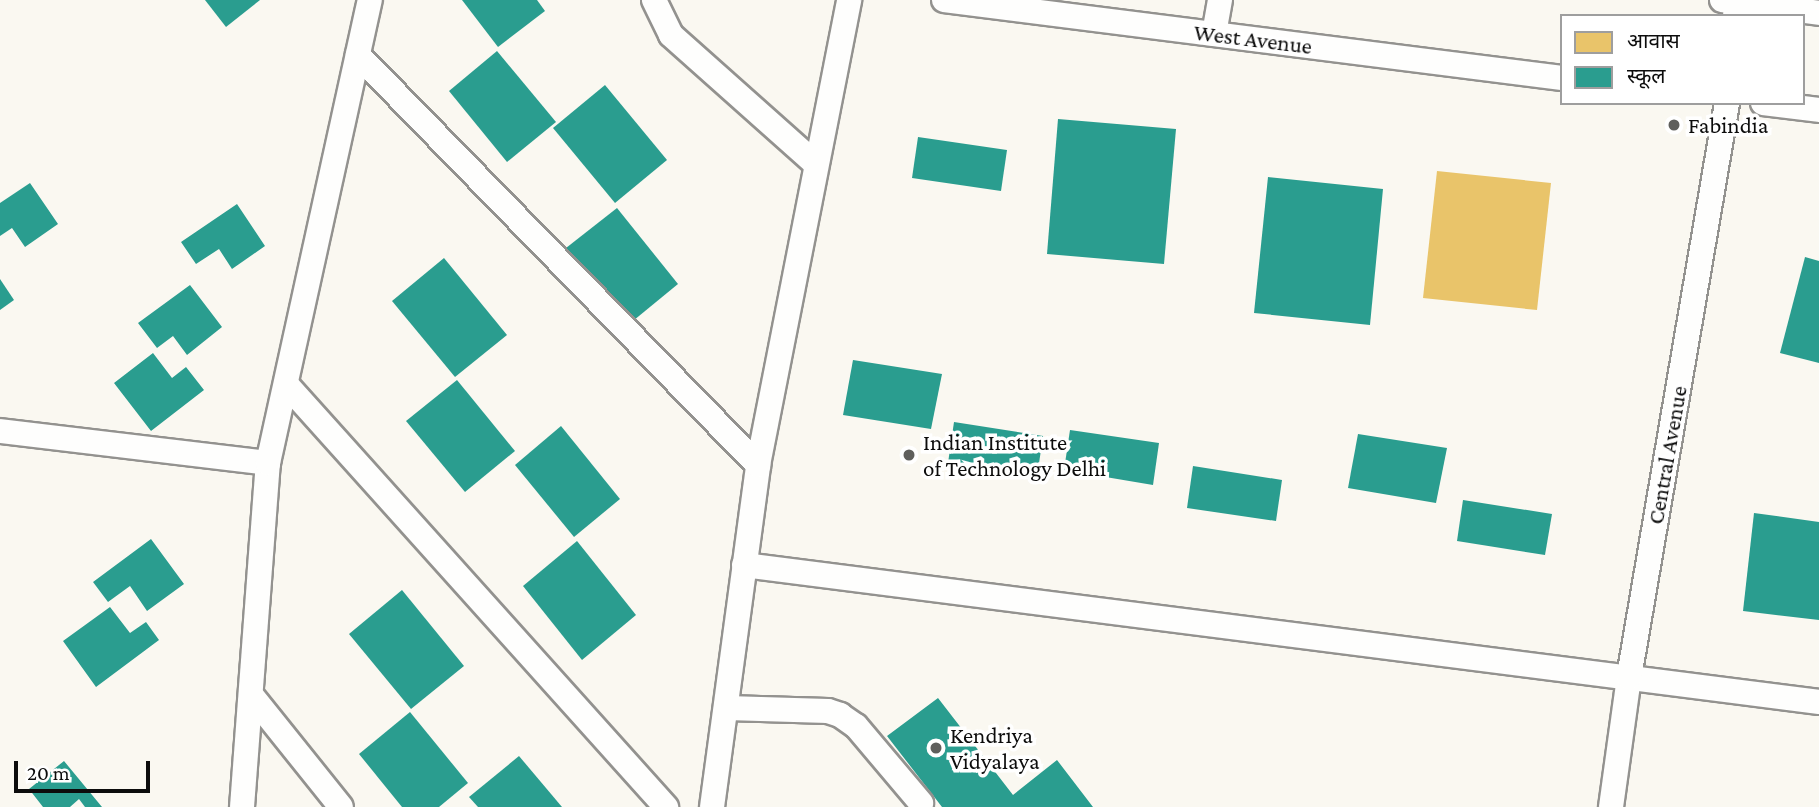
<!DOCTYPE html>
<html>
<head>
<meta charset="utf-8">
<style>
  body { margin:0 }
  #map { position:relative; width:1819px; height:807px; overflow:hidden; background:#faf8f1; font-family:"Crimson Pro","Noto Sans Devanagari",serif }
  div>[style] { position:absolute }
  .homes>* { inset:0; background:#e9c46a }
  .schools>* { inset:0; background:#2a9d8f }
  .roads { filter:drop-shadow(2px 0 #93928f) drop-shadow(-2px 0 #93928f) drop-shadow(0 2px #93928f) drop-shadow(0 -2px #93928f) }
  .service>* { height:24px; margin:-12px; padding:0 12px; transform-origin:12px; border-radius:12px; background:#fefefd }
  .minor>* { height:38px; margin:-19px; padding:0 19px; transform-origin:19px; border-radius:19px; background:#fefefd }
  .dots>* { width:19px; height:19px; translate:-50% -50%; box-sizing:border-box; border:4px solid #fff; border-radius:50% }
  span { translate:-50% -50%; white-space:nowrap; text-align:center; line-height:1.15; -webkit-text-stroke:7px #fff; paint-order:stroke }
  .street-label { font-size:23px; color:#0c0c0c }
  .poi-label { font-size:23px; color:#0c0c0c }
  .left { translate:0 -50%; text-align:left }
  .legend { position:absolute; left:1560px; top:14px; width:245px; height:91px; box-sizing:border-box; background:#fff; border:2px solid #9e9e9e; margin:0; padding:9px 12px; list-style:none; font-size:21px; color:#0c0c0c }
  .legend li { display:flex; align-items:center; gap:14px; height:35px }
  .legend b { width:35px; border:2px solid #9e9e9e }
  .scale { position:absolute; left:14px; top:761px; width:136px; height:32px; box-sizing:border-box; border:4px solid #0c0c0c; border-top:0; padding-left:9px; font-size:21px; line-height:24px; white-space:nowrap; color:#0c0c0c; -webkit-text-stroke:5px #fff; paint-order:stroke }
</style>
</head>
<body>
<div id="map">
  <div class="homes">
    <div style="clip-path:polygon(1437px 171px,1551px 183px,1537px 310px,1423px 298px)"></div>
  </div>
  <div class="schools">
    <div style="clip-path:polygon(205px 0,260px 0,226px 27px)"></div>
    <div style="clip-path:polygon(462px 0,537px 0,545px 11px,498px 47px)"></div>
    <div style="clip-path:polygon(497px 51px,556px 122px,507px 162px,449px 91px)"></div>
    <div style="clip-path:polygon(605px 85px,667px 160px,615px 203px,553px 128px)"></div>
    <div style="clip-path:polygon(1058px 119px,1176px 129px,1164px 264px,1047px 254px)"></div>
    <div style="clip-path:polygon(918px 137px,1007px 150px,1001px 191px,912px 178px)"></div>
    <div style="clip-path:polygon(1268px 177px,1383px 189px,1370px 325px,1254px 313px)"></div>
    <div style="clip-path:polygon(30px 183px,58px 224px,25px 247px,12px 228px,0 236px,0 203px)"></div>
    <div style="clip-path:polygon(237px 204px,265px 246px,232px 269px,219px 249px,196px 264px,181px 242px)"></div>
    <div style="clip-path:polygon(617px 208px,678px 284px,628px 325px,566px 248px)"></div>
    <div style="clip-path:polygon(1805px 257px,1819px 261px,1819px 363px,1780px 353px)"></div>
    <div style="clip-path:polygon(444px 258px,507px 335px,455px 377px,392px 301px)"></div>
    <div style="clip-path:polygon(0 279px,14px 300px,0 310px)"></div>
    <div style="clip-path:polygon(190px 285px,222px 327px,187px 355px,173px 336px,157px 348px,138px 323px)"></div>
    <div style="clip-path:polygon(153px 353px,172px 378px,186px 367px,204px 390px,151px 431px,114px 383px)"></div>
    <div style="clip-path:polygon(853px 360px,942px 374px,931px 429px,843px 415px)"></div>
    <div style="clip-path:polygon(457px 380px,515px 451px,465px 492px,406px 421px)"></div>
    <div style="clip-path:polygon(954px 422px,1043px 436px,1037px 477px,948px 463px)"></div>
    <div style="clip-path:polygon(561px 426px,620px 499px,574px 537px,515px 465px)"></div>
    <div style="clip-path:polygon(1070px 430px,1159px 443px,1153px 485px,1064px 470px)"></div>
    <div style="clip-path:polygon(1358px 434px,1447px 448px,1436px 503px,1348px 488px)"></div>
    <div style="clip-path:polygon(1193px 466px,1282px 480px,1276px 521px,1187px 508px)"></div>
    <div style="clip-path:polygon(1463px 500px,1552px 514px,1545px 555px,1457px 541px)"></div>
    <div style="clip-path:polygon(1754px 513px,1819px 522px,1819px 620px,1743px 611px)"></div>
    <div style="clip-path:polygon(151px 539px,184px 584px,147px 611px,130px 586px,108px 602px,93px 582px)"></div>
    <div style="clip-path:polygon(577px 541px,636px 615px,582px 660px,523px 586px)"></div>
    <div style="clip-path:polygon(402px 590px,464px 666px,411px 709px,349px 634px)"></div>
    <div style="clip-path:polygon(110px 607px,130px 633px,146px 622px,159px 640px,96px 687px,63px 641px)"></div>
    <div style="clip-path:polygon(938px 698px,1013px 795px,1057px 760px,1093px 807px,942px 807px,887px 736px)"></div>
    <div style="clip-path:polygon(410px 712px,468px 783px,439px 807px,402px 807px,359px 754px)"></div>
    <div style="clip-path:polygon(519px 756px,562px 807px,478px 807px,469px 797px)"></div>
    <div style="clip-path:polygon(64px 761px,102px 807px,85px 807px,79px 799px,70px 807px,43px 807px,29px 789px)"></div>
  </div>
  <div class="roads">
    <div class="service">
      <div style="left:654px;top:0;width:39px;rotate:64deg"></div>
      <div style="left:671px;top:35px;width:194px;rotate:41.7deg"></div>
      <div style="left:944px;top:0;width:623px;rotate:7.19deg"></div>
      <div style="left:1722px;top:0;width:98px;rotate:7.6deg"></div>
      <div style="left:1214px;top:34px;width:35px;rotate:-80deg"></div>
      <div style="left:358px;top:55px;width:573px;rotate:45.71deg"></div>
      <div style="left:1763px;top:103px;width:56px;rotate:7.1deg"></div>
      <div style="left:286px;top:384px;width:569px;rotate:48.07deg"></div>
      <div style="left:0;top:431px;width:270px;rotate:6.8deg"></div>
      <div style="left:744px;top:565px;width:1084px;rotate:7.26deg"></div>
      <div style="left:252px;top:696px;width:142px;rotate:51.3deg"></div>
      <div style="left:727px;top:708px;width:101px;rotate:1.7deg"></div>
      <div style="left:828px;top:711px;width:13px;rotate:18deg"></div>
      <div style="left:840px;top:715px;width:19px;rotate:35deg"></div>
      <div style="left:856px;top:726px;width:101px;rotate:49.8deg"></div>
      <div style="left:242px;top:807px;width:345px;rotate:-85.7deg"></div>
      <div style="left:268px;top:463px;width:474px;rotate:-77.6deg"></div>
      <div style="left:712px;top:807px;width:345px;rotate:-82.3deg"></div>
      <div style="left:758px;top:465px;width:474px;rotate:-78.9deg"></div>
      <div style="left:1611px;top:807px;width:131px;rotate:-82.1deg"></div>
      <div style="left:1629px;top:677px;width:582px;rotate:-80.31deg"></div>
    </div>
    <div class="minor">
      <div style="left:1742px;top:16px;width:13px;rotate:-81deg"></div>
    </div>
  </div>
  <div class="dots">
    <div style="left:1674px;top:125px;background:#5f5f5c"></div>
    <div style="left:909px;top:455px;background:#5f5f5c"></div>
    <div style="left:936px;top:748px;background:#5f5f5c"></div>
  </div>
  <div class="street-label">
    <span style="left:1253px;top:39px;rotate:7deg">West Avenue</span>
    <span style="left:1667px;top:455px;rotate:-80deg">Central Avenue</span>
  </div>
  <div class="poi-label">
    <span class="left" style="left:1688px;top:125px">Fabindia</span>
    <span class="left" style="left:923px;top:455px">Indian Institute<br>of Technology Delhi</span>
    <span class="left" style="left:950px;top:748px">Kendriya<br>Vidyalaya</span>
  </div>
  <ul class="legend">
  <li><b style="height:19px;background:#e9c46a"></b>आवास</li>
  <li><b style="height:19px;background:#2a9d8f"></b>स्कूल</li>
  </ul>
  <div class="scale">20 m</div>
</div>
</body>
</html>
